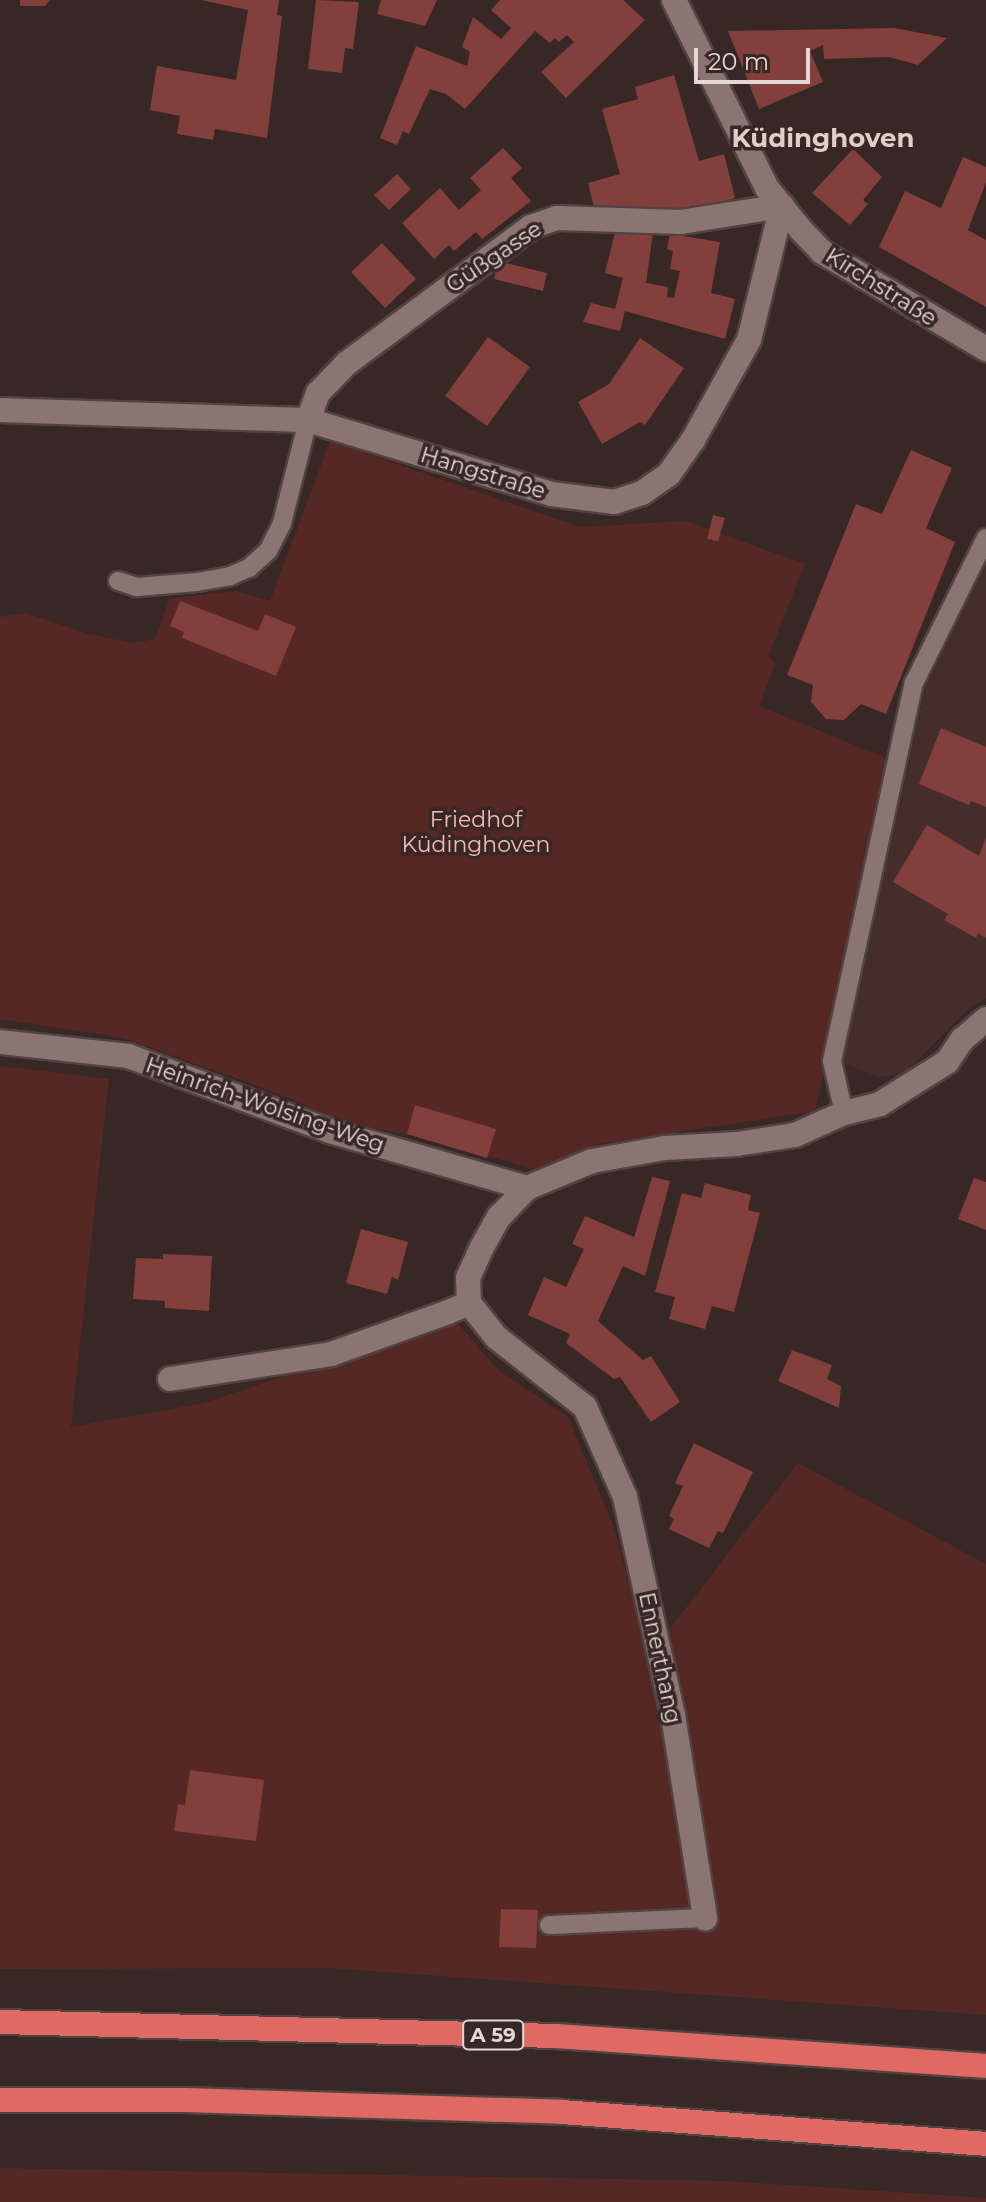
<!DOCTYPE html>
<html>
<head>
<meta charset="utf-8">
<style>
  body { margin:0 }
  #map { position:relative; width:986px; height:2202px; overflow:hidden; background:#372725; font-family:Montserrat,sans-serif }
  div>[style] { position:absolute }
  .built>* { inset:0; background:#452d2c }
  .green>* { inset:0; background:#552825 }
  .building>* { inset:0; background:#833f3b }
  .roads { filter:drop-shadow(2px 0 #514342) drop-shadow(-2px 0 #514342) drop-shadow(0 2px #514342) drop-shadow(0 -2px #514342) }
  .lane>* { height:18px; margin:-9px; padding:0 9px; transform-origin:9px; border-radius:9px; background:#8a7573 }
  .street>* { height:24px; margin:-12px; padding:0 12px; transform-origin:12px; border-radius:12px; background:#8a7573 }
  .highway>* { height:24px; margin:-12px; padding:0 12px; transform-origin:12px; border-radius:12px; background:#df6a64 }
  span { translate:-50% -50%; white-space:nowrap; text-align:center; line-height:1.15; -webkit-text-stroke:7px #372725; paint-order:stroke }
  .shield-label span { padding:2px 6px; background:#372725; border:2px solid; border-radius:6px; -webkit-text-stroke-width:0 }
  .shield-label { font-size:20px; color:#e4d8d7; font-weight:700 }
  .street-label { font-size:22px; color:#e4d8d7 }
  .park-label { font-size:22px; color:#f9b9b3 }
  .quarter-label { font-size:26px; color:#e3ccca; font-weight:700 }
  .scale { position:absolute; left:694px; top:48px; width:116px; height:36px; box-sizing:border-box; border:4px solid #e4d8d7; border-top:0; padding-left:10px; font-size:24px; line-height:28px; white-space:nowrap; color:#e4d8d7; -webkit-text-stroke:6px #372725; paint-order:stroke }
</style>
</head>
<body>
<div id="map">
  <div class="built">
    <div style="clip-path:polygon(986px 565px,986px 998px,970px 1008px,904px 1073px,880px 1077px,843px 1063px,925px 688px)"></div>
  </div>
  <div class="green">
    <div style="clip-path:polygon(330px 441px,580px 527px,686px 521px,805px 564px,768px 657px,776px 662px,759px 706px,891px 760px,815px 1111px,599px 1144px,535px 1169px,407px 1134px,350px 1124px,266px 1089px,123px 1038px,0 1019px,0 617px,26px 613px,89px 634px,133px 643px,155px 639px,170px 598px,236px 591px,270px 601px)"></div>
    <div style="clip-path:polygon(0 1066px,109px 1079px,71px 1427px,204px 1403px,454px 1319px,498px 1370px,568px 1417px,615px 1530px,648px 1657px,798px 1463px,986px 1564px,986px 2015px,329px 1968px,0 1969px)"></div>
    <div style="clip-path:polygon(0 2168px,726px 2181px,986px 2198px,986px 2202px,0 2202px)"></div>
  </div>
  <div class="building">
    <div style="clip-path:polygon(20px 0,50px 0,45px 6px,20px 6px)"></div>
    <div style="clip-path:polygon(201px 0,279px 0,277px 15px,282px 16px,267px 138px,215px 129px,213px 140px,177px 134px,180px 116px,150px 110px,157px 66px,236px 80px,248px 10px)"></div>
    <div style="clip-path:polygon(316px 0,359px 2px,353px 49px,345px 48px,342px 73px,308px 69px)"></div>
    <div style="clip-path:polygon(381px 0,437px 0,425px 26px,377px 14px)"></div>
    <div style="clip-path:polygon(500px 0,623px 0,645px 20px,566px 98px,541px 72px,574px 42px,567px 35px,559px 42px,555px 38px,550px 43px,535px 31px,465px 109px,446px 94px,430px 89px,409px 134px,403px 131px,397px 145px,380px 138px,416px 46px,467px 66px,470px 52px,462px 47px,473px 17px,501px 39px,511px 28px,491px 10px)"></div>
    <div style="clip-path:polygon(894px 28px,947px 38px,918px 65px,889px 57px,824px 59px,823px 45px,810px 51px,823px 82px,759px 109px,728px 31px)"></div>
    <div style="clip-path:polygon(674px 75px,699px 161px,724px 154px,735px 198px,691px 211px,595px 211px,588px 183px,620px 174px,602px 109px,638px 99px,635px 87px)"></div>
    <div style="clip-path:polygon(503px 148px,522px 168px,511px 178px,531px 201px,482px 239px,476px 232px,454px 251px,449px 245px,434px 259px,402px 223px,440px 188px,459px 210px,481px 190px,470px 178px)"></div>
    <div style="clip-path:polygon(853px 149px,882px 177px,863px 200px,868px 204px,850px 225px,812px 193px)"></div>
    <div style="clip-path:polygon(963px 157px,986px 167px,986px 182px,968px 230px,986px 240px,986px 307px,879px 247px,905px 191px,941px 208px)"></div>
    <div style="clip-path:polygon(397px 174px,411px 189px,389px 210px,374px 195px)"></div>
    <div style="clip-path:polygon(616px 229px,653px 233px,646px 283px,668px 287px,667px 297px,674px 298px,680px 271px,670px 269px,673px 251px,667px 249px,670px 234px,720px 242px,711px 293px,735px 299px,725px 339px,625px 311px,620px 331px,583px 322px,591px 303px,615px 309px,623px 278px,605px 273px)"></div>
    <div style="clip-path:polygon(382px 243px,416px 279px,385px 308px,351px 272px)"></div>
    <div style="clip-path:polygon(498px 261px,547px 273px,543px 291px,494px 279px)"></div>
    <div style="clip-path:polygon(488px 337px,530px 367px,487px 426px,445px 396px)"></div>
    <div style="clip-path:polygon(640px 338px,684px 368px,645px 425px,640px 422px,602px 444px,578px 402px,609px 384px)"></div>
    <div style="clip-path:polygon(911px 450px,952px 468px,926px 528px,955px 542px,886px 714px,861px 704px,844px 720px,826px 719px,811px 702px,813px 685px,787px 675px,856px 504px,882px 514px)"></div>
    <div style="clip-path:polygon(713px 515px,725px 518px,718px 541px,707px 539px)"></div>
    <div style="clip-path:polygon(180px 601px,258px 631px,265px 614px,296px 627px,276px 676px,182px 638px,184px 632px,170px 626px)"></div>
    <div style="clip-path:polygon(941px 728px,986px 747px,986px 807px,971px 801px,969px 805px,919px 784px)"></div>
    <div style="clip-path:polygon(927px 825px,979px 856px,986px 837px,986px 938px,978px 933px,976px 938px,944px 920px,948px 914px,893px 882px)"></div>
    <div style="clip-path:polygon(415px 1105px,496px 1129px,487px 1158px,407px 1134px)"></div>
    <div style="clip-path:polygon(652px 1177px,670px 1181px,645px 1276px,623px 1266px,598px 1321px,643px 1360px,651px 1356px,680px 1402px,651px 1422px,620px 1377px,614px 1379px,566px 1343px,570px 1334px,528px 1315px,544px 1277px,566px 1287px,584px 1249px,572px 1244px,585px 1216px,634px 1237px)"></div>
    <div style="clip-path:polygon(974px 1178px,986px 1182px,986px 1230px,958px 1219px)"></div>
    <div style="clip-path:polygon(705px 1183px,751px 1195px,748px 1210px,760px 1213px,734px 1312px,712px 1306px,705px 1329px,669px 1319px,675px 1297px,655px 1292px,682px 1193px,701px 1198px)"></div>
    <div style="clip-path:polygon(361px 1229px,408px 1242px,398px 1280px,392px 1277px,387px 1294px,346px 1283px)"></div>
    <div style="clip-path:polygon(163px 1254px,212px 1256px,209px 1311px,165px 1308px,165px 1301px,133px 1299px,136px 1258px,163px 1259px)"></div>
    <div style="clip-path:polygon(792px 1350px,832px 1365px,827px 1379px,841px 1386px,839px 1408px,778px 1381px)"></div>
    <div style="clip-path:polygon(694px 1443px,753px 1472px,723px 1533px,718px 1531px,709px 1548px,669px 1529px,674px 1519px,669px 1516px,683px 1486px,675px 1483px)"></div>
    <div style="clip-path:polygon(190px 1770px,264px 1780px,256px 1841px,174px 1831px,178px 1804px,185px 1805px)"></div>
    <div style="clip-path:polygon(501px 1909px,538px 1910px,536px 1948px,499px 1947px)"></div>
  </div>
  <div class="roads">
    <div class="lane">
      <div style="left:118px;top:581px;width:20px;rotate:18deg"></div>
      <div style="left:137px;top:587px;width:60px;rotate:-4.8deg"></div>
      <div style="left:197px;top:582px;width:34px;rotate:-10deg"></div>
      <div style="left:230px;top:576px;width:21px;rotate:-23deg"></div>
      <div style="left:249px;top:568px;width:25px;rotate:-42deg"></div>
      <div style="left:268px;top:551px;width:31px;rotate:-63deg"></div>
      <div style="left:282px;top:523px;width:106px;rotate:-75.8deg"></div>
      <div style="left:844px;top:1113px;width:53px;rotate:-103deg"></div>
      <div style="left:832px;top:1061px;width:387px;rotate:-77.8deg"></div>
      <div style="left:914px;top:683px;width:162px;rotate:-63.6deg"></div>
      <div style="left:549px;top:1925px;width:156px;rotate:-2.6deg"></div>
    </div>
    <div class="street">
      <div style="left:674px;top:0;width:210px;rotate:63.7deg"></div>
      <div style="left:767px;top:188px;width:54px;rotate:51deg"></div>
      <div style="left:801px;top:230px;width:30px;rotate:46deg"></div>
      <div style="left:822px;top:252px;width:191px;rotate:30.6deg"></div>
      <div style="left:0;top:410px;width:308px;rotate:1.9deg"></div>
      <div style="left:308px;top:420px;width:254px;rotate:16.9deg"></div>
      <div style="left:551px;top:494px;width:64px;rotate:7.2deg"></div>
      <div style="left:614px;top:502px;width:29px;rotate:-18deg"></div>
      <div style="left:642px;top:493px;width:33px;rotate:-35deg"></div>
      <div style="left:669px;top:474px;width:42px;rotate:-54.8deg"></div>
      <div style="left:693px;top:440px;width:115px;rotate:-60.8deg"></div>
      <div style="left:749px;top:340px;width:138px;rotate:-76.2deg"></div>
      <div style="left:782px;top:206px;width:102px;rotate:171deg"></div>
      <div style="left:681px;top:222px;width:124px;rotate:-178.2deg"></div>
      <div style="left:557px;top:218px;width:28px;rotate:161deg"></div>
      <div style="left:531px;top:227px;width:229px;rotate:143.5deg"></div>
      <div style="left:347px;top:363px;width:42px;rotate:134deg"></div>
      <div style="left:318px;top:393px;width:29px;rotate:110deg"></div>
      <div style="left:0;top:1042px;width:129px;rotate:6.2deg"></div>
      <div style="left:128px;top:1056px;width:215px;rotate:20.4deg"></div>
      <div style="left:330px;top:1131px;width:205px;rotate:16.1deg"></div>
      <div style="left:469px;top:1303px;width:43px;rotate:51.5deg"></div>
      <div style="left:496px;top:1337px;width:113px;rotate:38.2deg"></div>
      <div style="left:585px;top:1407px;width:98px;rotate:66deg"></div>
      <div style="left:625px;top:1497px;width:223px;rotate:77.6deg"></div>
      <div style="left:673px;top:1715px;width:206px;rotate:81deg"></div>
      <div style="left:170px;top:1379px;width:163px;rotate:-8.8deg"></div>
      <div style="left:331px;top:1354px;width:124px;rotate:-19.7deg"></div>
      <div style="left:448px;top:1312px;width:23px;rotate:-23deg"></div>
      <div style="left:469px;top:1303px;width:25px;rotate:-92deg"></div>
      <div style="left:468px;top:1278px;width:32px;rotate:-66deg"></div>
      <div style="left:481px;top:1249px;width:37px;rotate:-61deg"></div>
      <div style="left:499px;top:1217px;width:40px;rotate:-46deg"></div>
      <div style="left:527px;top:1188px;width:70px;rotate:-22.6deg"></div>
      <div style="left:592px;top:1161px;width:74px;rotate:-10.1deg"></div>
      <div style="left:665px;top:1148px;width:72px;rotate:-3.2deg"></div>
      <div style="left:737px;top:1144px;width:59px;rotate:-8.8deg"></div>
      <div style="left:795px;top:1135px;width:54px;rotate:-24.2deg"></div>
      <div style="left:844px;top:1113px;width:37px;rotate:-14deg"></div>
      <div style="left:880px;top:1104px;width:79px;rotate:-32.1deg"></div>
      <div style="left:947px;top:1062px;width:27px;rotate:-56deg"></div>
      <div style="left:962px;top:1040px;width:32px;rotate:-41deg"></div>
    </div>
    <div class="highway">
      <div style="left:0;top:2022px;width:557px;rotate:1.44deg"></div>
      <div style="left:557px;top:2036px;width:430px;rotate:4deg"></div>
      <div style="left:0;top:2100px;width:185px"></div>
      <div style="left:185px;top:2100px;width:377px;rotate:1.8deg"></div>
      <div style="left:562px;top:2112px;width:425px;rotate:4.3deg"></div>
    </div>
  </div>
  <div class="shield-label">
    <span style="left:493px;top:2035px">A 59</span>
  </div>
  <div class="street-label">
    <span style="left:494px;top:257px;rotate:-34deg">Güßgasse</span>
    <span style="left:881px;top:287px;rotate:32deg">Kirchstraße</span>
    <span style="left:483px;top:473px;rotate:17deg">Hangstraße</span>
    <span style="left:265px;top:1105px;rotate:19deg">Heinrich-Wolsing-Weg</span>
    <span style="left:660px;top:1658px;rotate:78deg">Ennerthang</span>
  </div>
  <div class="park-label">
    <span style="left:476px;top:832px">Friedhof<br>Küdinghoven</span>
  </div>
  <div class="quarter-label">
    <span style="left:823px;top:139px">Küdinghoven</span>
  </div>
  <div class="scale">20 m</div>
</div>
</body>
</html>
